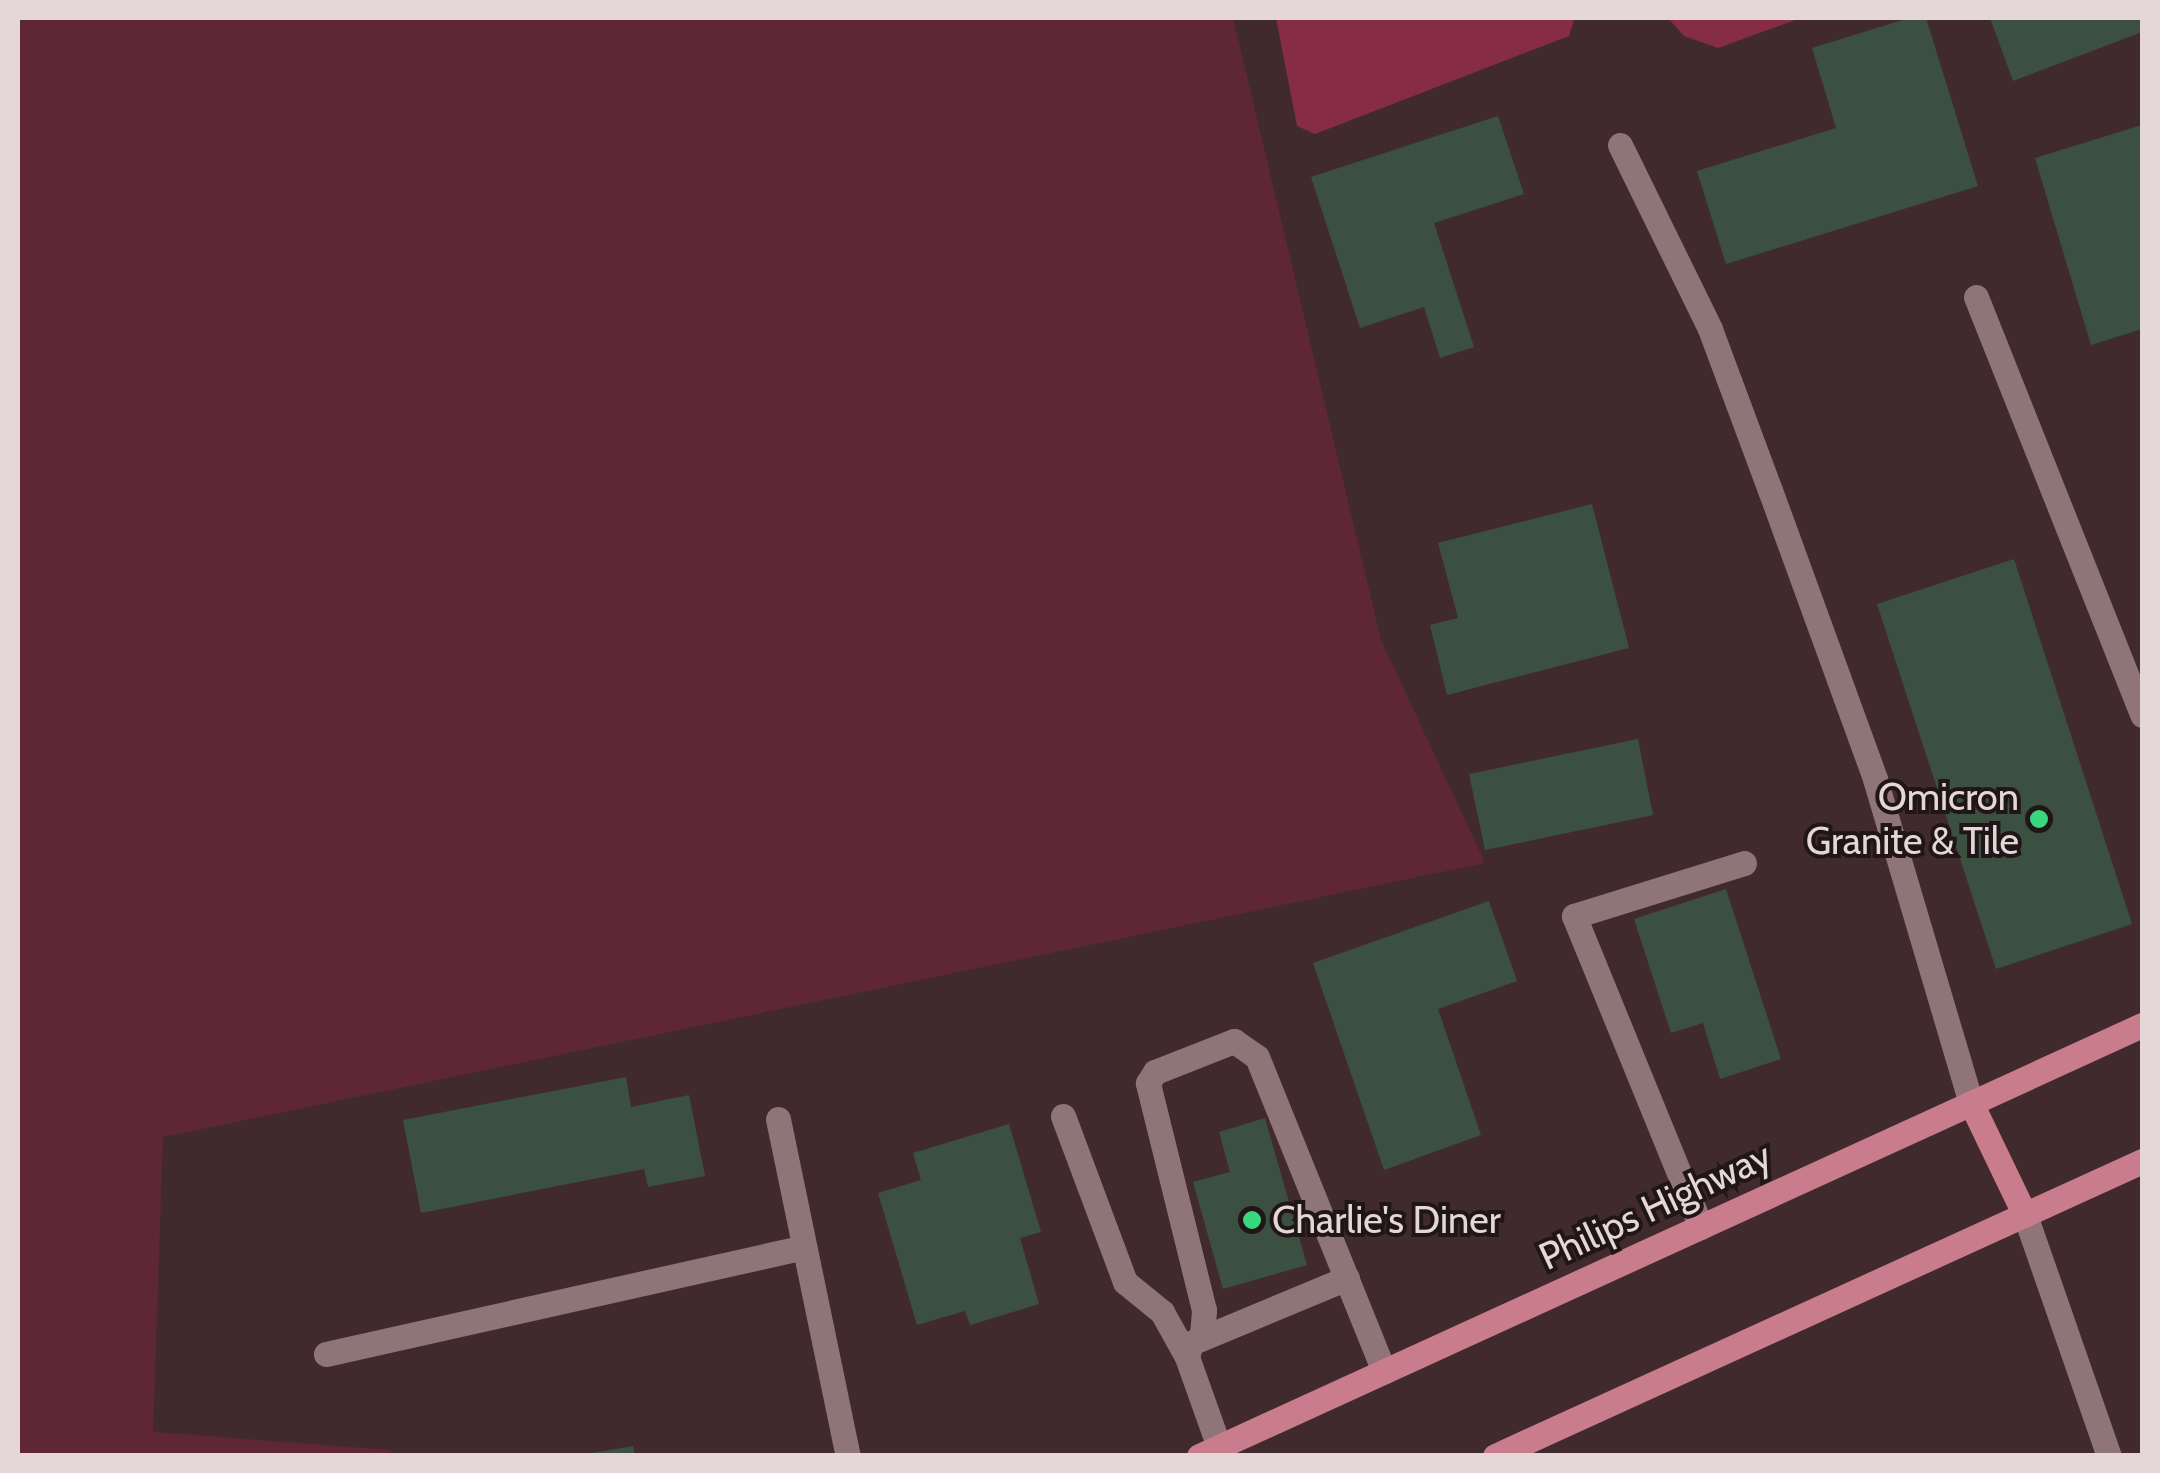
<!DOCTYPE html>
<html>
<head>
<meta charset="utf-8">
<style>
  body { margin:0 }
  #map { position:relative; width:2160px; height:1473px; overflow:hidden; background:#412a2e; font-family:Cabin,sans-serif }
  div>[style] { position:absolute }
  .green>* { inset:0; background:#5f2735 }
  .water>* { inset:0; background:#872c45 }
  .building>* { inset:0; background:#3c5042 }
  .minor>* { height:25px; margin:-12.5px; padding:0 12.5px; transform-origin:12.5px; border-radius:12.5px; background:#8f7478 }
  .major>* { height:25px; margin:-12.5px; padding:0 12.5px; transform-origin:12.5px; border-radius:12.5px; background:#c97c8c }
  .dots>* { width:28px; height:28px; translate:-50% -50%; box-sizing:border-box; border:5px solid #201618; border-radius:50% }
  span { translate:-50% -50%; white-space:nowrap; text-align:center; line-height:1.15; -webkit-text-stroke:8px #201618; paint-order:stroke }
  .poi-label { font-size:38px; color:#e5d6d8 }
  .right { translate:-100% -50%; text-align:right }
  .left { translate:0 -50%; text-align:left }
  .street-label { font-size:38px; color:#e5d6d8 }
  .frame { position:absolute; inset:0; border:20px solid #e5d6d8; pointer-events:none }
</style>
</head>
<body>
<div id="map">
  <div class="green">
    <div style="clip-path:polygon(18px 18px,1233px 18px,1381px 640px,1485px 863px,163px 1137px,153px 1432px,391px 1450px,392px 1455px,18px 1455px)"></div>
  </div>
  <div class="water">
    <div style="clip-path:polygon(1276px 18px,1574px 18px,1574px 20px,1569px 36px,1315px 134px,1297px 126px)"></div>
    <div style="clip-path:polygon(1668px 18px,1801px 18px,1718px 48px,1684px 36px)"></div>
  </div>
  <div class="building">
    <div style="clip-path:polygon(1909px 18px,1926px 18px,1978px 186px,1726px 264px,1697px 171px,1836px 128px,1812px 48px)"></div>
    <div style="clip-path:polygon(1990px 18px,2142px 18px,2142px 32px,2013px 81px)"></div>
    <div style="clip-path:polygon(1498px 116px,1524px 194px,1434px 223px,1474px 347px,1440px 358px,1424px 307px,1360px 328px,1311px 177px)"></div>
    <div style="clip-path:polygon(2142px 125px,2142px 329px,2091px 345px,2035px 158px)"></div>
    <div style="clip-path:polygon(1592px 504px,1629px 648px,1447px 695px,1430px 625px,1458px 618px,1438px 543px)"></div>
    <div style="clip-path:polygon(2014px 559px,2132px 924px,1996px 969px,1877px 604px)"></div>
    <div style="clip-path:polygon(1638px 739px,1653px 815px,1485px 850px,1469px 774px)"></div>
    <div style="clip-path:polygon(1726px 889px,1781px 1059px,1720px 1079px,1703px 1023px,1671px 1033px,1634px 919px)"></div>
    <div style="clip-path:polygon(1489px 901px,1517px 981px,1438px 1009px,1481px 1135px,1384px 1170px,1313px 963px)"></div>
    <div style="clip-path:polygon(626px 1077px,631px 1107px,689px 1095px,705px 1176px,648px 1187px,644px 1169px,421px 1213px,403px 1120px)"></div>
    <div style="clip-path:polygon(1265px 1118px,1307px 1265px,1223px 1289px,1193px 1182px,1230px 1172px,1219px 1132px)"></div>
    <div style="clip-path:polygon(1009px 1124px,1041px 1232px,1020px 1238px,1039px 1304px,970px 1325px,965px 1311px,917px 1325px,878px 1193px,921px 1180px,913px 1153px)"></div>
    <div style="clip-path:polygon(633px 1446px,635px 1456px,592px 1456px,592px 1453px)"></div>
  </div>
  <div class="minor">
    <div style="left:1620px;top:145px;width:205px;rotate:63.9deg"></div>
    <div style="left:1710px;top:329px;width:172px;rotate:69.6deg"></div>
    <div style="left:1770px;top:490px;width:307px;rotate:70deg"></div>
    <div style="left:1875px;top:779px;width:338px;rotate:73.5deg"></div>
    <div style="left:1976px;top:297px;width:450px;rotate:68.3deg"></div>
    <div style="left:1063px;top:1116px;width:177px;rotate:69.5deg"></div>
    <div style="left:1125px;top:1282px;width:48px;rotate:39deg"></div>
    <div style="left:1162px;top:1312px;width:51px;rotate:60.9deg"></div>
    <div style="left:778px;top:1119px;width:344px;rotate:78.3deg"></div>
    <div style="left:2025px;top:1215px;width:255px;rotate:70.8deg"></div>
    <div style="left:1701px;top:1227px;width:336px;rotate:-112.2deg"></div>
    <div style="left:1574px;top:916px;width:178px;rotate:-17.3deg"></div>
    <div style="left:1202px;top:1334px;width:24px;rotate:-85deg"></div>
    <div style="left:1204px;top:1310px;width:234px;rotate:-103.9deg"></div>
    <div style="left:1148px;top:1083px;width:13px;rotate:-58deg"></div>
    <div style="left:1155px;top:1072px;width:85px;rotate:-21.4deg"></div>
    <div style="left:1234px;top:1041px;width:28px;rotate:35deg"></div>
    <div style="left:1257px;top:1057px;width:339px;rotate:68deg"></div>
    <div style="left:326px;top:1354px;width:489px;rotate:-12.6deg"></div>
    <div style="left:1219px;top:1447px;width:96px;rotate:-109.6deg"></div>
    <div style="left:1187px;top:1357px;width:15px;rotate:-74deg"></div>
    <div style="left:1191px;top:1343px;width:169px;rotate:-22.6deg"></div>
  </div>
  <div class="major">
    <div style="left:1971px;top:1103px;width:124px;rotate:64.3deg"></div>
    <div style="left:1199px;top:1456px;width:1037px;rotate:-24.56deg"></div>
    <div style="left:1495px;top:1456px;width:711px;rotate:-24.51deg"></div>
  </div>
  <div class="dots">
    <div style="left:2039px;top:819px;background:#39d87f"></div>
    <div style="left:1252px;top:1220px;background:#39d87f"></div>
  </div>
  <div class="poi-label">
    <span class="right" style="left:2019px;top:819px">Omicron<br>Granite &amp; Tile</span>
    <span class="left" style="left:1272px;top:1220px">Charlie's Diner</span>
  </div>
  <div class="street-label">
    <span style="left:1655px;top:1206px;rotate:-25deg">Philips Highway</span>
  </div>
  <div class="frame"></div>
</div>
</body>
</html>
